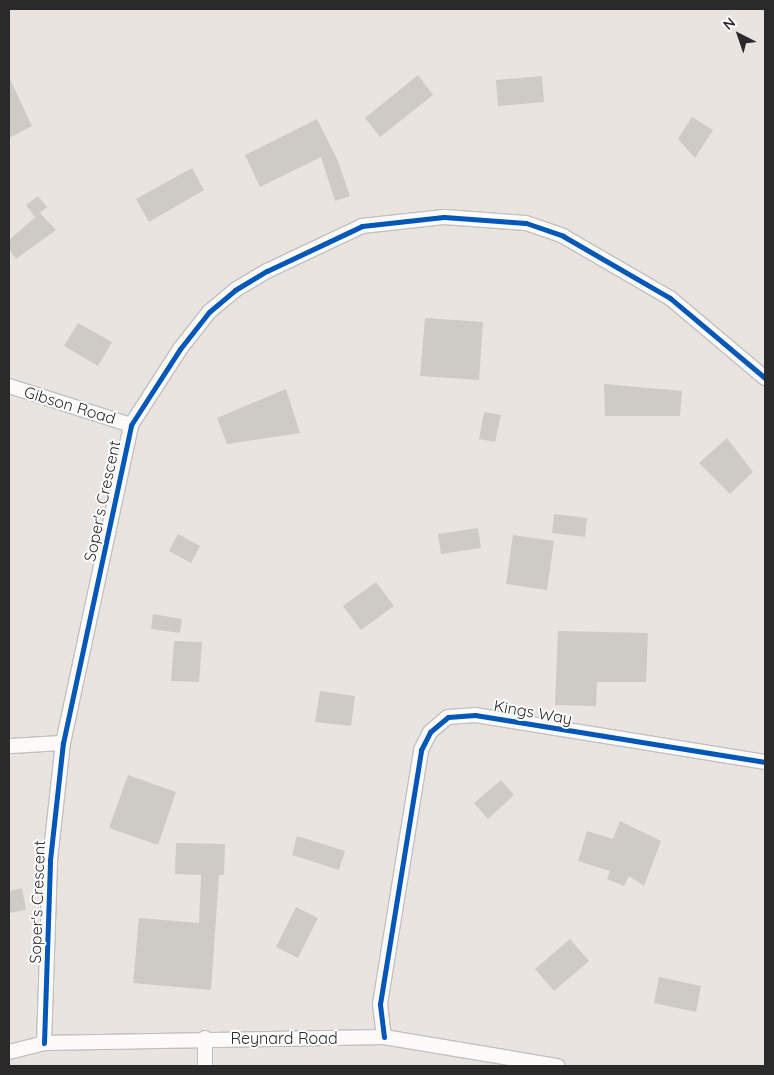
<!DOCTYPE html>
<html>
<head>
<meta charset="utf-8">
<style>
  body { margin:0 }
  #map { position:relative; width:774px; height:1075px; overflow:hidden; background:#e9e4df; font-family:Quicksand,sans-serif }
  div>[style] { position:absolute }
  .building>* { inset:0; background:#cecac6 }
  .roads { filter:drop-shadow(1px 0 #c2c0c1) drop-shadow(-1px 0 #c2c0c1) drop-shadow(0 1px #c2c0c1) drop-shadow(0 -1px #c2c0c1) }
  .minor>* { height:14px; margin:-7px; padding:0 7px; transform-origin:7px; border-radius:7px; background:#fcfbfa }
  .cycleway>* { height:5px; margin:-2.5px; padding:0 2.5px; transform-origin:2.5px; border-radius:2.5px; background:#0057b8 }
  span { translate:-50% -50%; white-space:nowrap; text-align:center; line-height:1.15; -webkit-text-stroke:4px #fff; paint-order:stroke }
  .street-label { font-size:16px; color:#2a2a2a }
  .frame { position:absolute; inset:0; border:10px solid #2a2a2a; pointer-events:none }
  .north { position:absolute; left:714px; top:10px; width:50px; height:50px; -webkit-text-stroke:4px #fff; paint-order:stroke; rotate:319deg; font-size:14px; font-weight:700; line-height:20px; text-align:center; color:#2a2a2a }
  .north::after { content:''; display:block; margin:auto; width:18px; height:22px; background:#2a2a2a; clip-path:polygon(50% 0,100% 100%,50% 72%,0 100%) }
</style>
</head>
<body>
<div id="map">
  <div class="building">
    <div style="clip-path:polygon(418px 75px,433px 95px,380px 137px,365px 118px)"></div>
    <div style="clip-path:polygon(542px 76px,544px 102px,498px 106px,496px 80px)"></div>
    <div style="clip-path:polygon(9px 77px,32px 126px,9px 138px)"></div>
    <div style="clip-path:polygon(692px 117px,713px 130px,695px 158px,678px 139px)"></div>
    <div style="clip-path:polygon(317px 119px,338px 161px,350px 196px,335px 201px,321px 157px,260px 187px,245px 155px)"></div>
    <div style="clip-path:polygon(192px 168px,204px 190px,149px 222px,136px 199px)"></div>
    <div style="clip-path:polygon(38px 196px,47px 207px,35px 217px,26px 205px)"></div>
    <div style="clip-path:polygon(40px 213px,56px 230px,16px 259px,9px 249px,9px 240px)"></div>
    <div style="clip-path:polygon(425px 318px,483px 322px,479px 380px,420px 376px)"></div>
    <div style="clip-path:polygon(78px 323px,112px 342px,98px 366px,64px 346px)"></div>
    <div style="clip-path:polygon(604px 384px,682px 391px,680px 416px,605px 416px)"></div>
    <div style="clip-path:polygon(286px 389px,300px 433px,227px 444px,217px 418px)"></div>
    <div style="clip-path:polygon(484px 412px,501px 415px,495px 442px,479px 439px)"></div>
    <div style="clip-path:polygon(727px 438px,753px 472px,730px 494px,699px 463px)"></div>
    <div style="clip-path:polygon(554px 514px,587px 518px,585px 537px,552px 533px)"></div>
    <div style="clip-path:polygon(478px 528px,481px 548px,441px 554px,438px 534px)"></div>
    <div style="clip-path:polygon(178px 534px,200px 546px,191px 563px,169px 551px)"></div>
    <div style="clip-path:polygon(513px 535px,554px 541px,547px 590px,506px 584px)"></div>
    <div style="clip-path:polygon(376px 582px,394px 606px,361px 630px,343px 606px)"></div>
    <div style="clip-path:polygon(153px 614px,182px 619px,180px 633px,151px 629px)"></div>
    <div style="clip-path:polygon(558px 631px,648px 633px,646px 682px,597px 682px,596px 706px,555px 705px)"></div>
    <div style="clip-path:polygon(174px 641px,202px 642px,199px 682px,171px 681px)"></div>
    <div style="clip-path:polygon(320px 691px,355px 696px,351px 726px,315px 722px)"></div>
    <div style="clip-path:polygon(128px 775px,176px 792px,158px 845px,109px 828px)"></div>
    <div style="clip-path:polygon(501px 780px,514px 795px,488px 819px,474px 803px)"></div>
    <div style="clip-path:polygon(620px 821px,661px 841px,644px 886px,629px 876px,624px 886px,607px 879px,610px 871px,578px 861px,587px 831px,613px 839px)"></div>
    <div style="clip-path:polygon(297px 836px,345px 851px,339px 870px,292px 855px)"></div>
    <div style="clip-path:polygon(176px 843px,225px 844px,224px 875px,219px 875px,211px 990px,133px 983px,139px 918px,199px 923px,201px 875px,175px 874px)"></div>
    <div style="clip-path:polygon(22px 888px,26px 910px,9px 913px,9px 891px)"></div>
    <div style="clip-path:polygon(296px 907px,318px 918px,298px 958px,276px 947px)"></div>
    <div style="clip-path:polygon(570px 939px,589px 961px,554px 991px,535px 969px)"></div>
    <div style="clip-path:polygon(659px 977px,701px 986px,696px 1012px,654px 1003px)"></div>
  </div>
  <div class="roads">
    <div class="minor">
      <div style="left:9px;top:386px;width:128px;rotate:17.7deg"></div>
      <div style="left:9px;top:746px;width:54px;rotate:-3.2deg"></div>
      <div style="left:384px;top:1037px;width:33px;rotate:-97deg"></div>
      <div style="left:380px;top:1004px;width:257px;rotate:-80.8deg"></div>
      <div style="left:421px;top:750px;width:20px;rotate:-63deg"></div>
      <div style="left:430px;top:732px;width:23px;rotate:-40deg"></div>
      <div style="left:448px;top:717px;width:27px;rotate:-4deg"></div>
      <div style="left:475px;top:715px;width:294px;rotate:9.2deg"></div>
      <div style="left:44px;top:1043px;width:183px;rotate:-88.1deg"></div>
      <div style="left:50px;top:860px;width:118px;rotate:-83.7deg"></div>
      <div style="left:63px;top:743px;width:325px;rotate:-77.9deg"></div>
      <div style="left:131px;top:425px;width:90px;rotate:-57.2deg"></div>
      <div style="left:180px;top:349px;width:47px;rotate:-51.9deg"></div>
      <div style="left:209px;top:312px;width:34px;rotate:-40deg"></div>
      <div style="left:235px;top:290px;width:37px;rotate:-31deg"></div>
      <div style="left:267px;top:271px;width:105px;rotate:-25.3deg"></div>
      <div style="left:362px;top:226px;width:82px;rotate:-6.3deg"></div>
      <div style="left:444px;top:217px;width:82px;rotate:4.2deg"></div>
      <div style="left:526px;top:223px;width:39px;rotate:19deg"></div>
      <div style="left:563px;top:236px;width:124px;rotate:30.1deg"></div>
      <div style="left:670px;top:298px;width:124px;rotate:40.1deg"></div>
      <div style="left:9px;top:1052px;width:36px;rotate:-14deg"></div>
      <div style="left:44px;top:1043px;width:340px;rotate:-1deg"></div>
      <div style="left:384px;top:1037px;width:176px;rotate:9.5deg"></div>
      <div style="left:205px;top:1066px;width:28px;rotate:-90deg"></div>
    </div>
  </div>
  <div class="cycleway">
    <div style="left:384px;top:1037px;width:33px;rotate:-97deg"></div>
    <div style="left:380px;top:1004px;width:257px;rotate:-80.8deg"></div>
    <div style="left:421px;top:750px;width:20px;rotate:-63deg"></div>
    <div style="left:430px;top:732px;width:23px;rotate:-40deg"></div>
    <div style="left:448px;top:717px;width:27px;rotate:-4deg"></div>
    <div style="left:475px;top:715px;width:294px;rotate:9.2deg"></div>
    <div style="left:44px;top:1043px;width:183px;rotate:-88.1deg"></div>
    <div style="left:50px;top:860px;width:118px;rotate:-83.7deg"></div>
    <div style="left:63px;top:743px;width:325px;rotate:-77.9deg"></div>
    <div style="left:131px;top:425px;width:90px;rotate:-57.2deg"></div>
    <div style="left:180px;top:349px;width:47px;rotate:-51.9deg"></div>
    <div style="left:209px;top:312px;width:34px;rotate:-40deg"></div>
    <div style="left:235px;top:290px;width:37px;rotate:-31deg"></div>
    <div style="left:267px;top:271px;width:105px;rotate:-25.3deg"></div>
    <div style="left:362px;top:226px;width:82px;rotate:-6.3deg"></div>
    <div style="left:444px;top:217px;width:82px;rotate:4.2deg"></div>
    <div style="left:526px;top:223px;width:39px;rotate:19deg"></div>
    <div style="left:563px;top:236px;width:124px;rotate:30.1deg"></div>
    <div style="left:670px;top:298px;width:124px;rotate:40.1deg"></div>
  </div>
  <div class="street-label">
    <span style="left:70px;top:405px;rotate:17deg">Gibson Road</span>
    <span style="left:102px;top:501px;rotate:-78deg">Soper's Crescent</span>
    <span style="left:533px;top:712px;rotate:10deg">Kings Way</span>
    <span style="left:37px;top:902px;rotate:-88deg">Soper's Crescent</span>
    <span style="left:284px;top:1038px">Reynard Road</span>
  </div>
  <div class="frame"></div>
  <div class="north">N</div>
</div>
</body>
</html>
